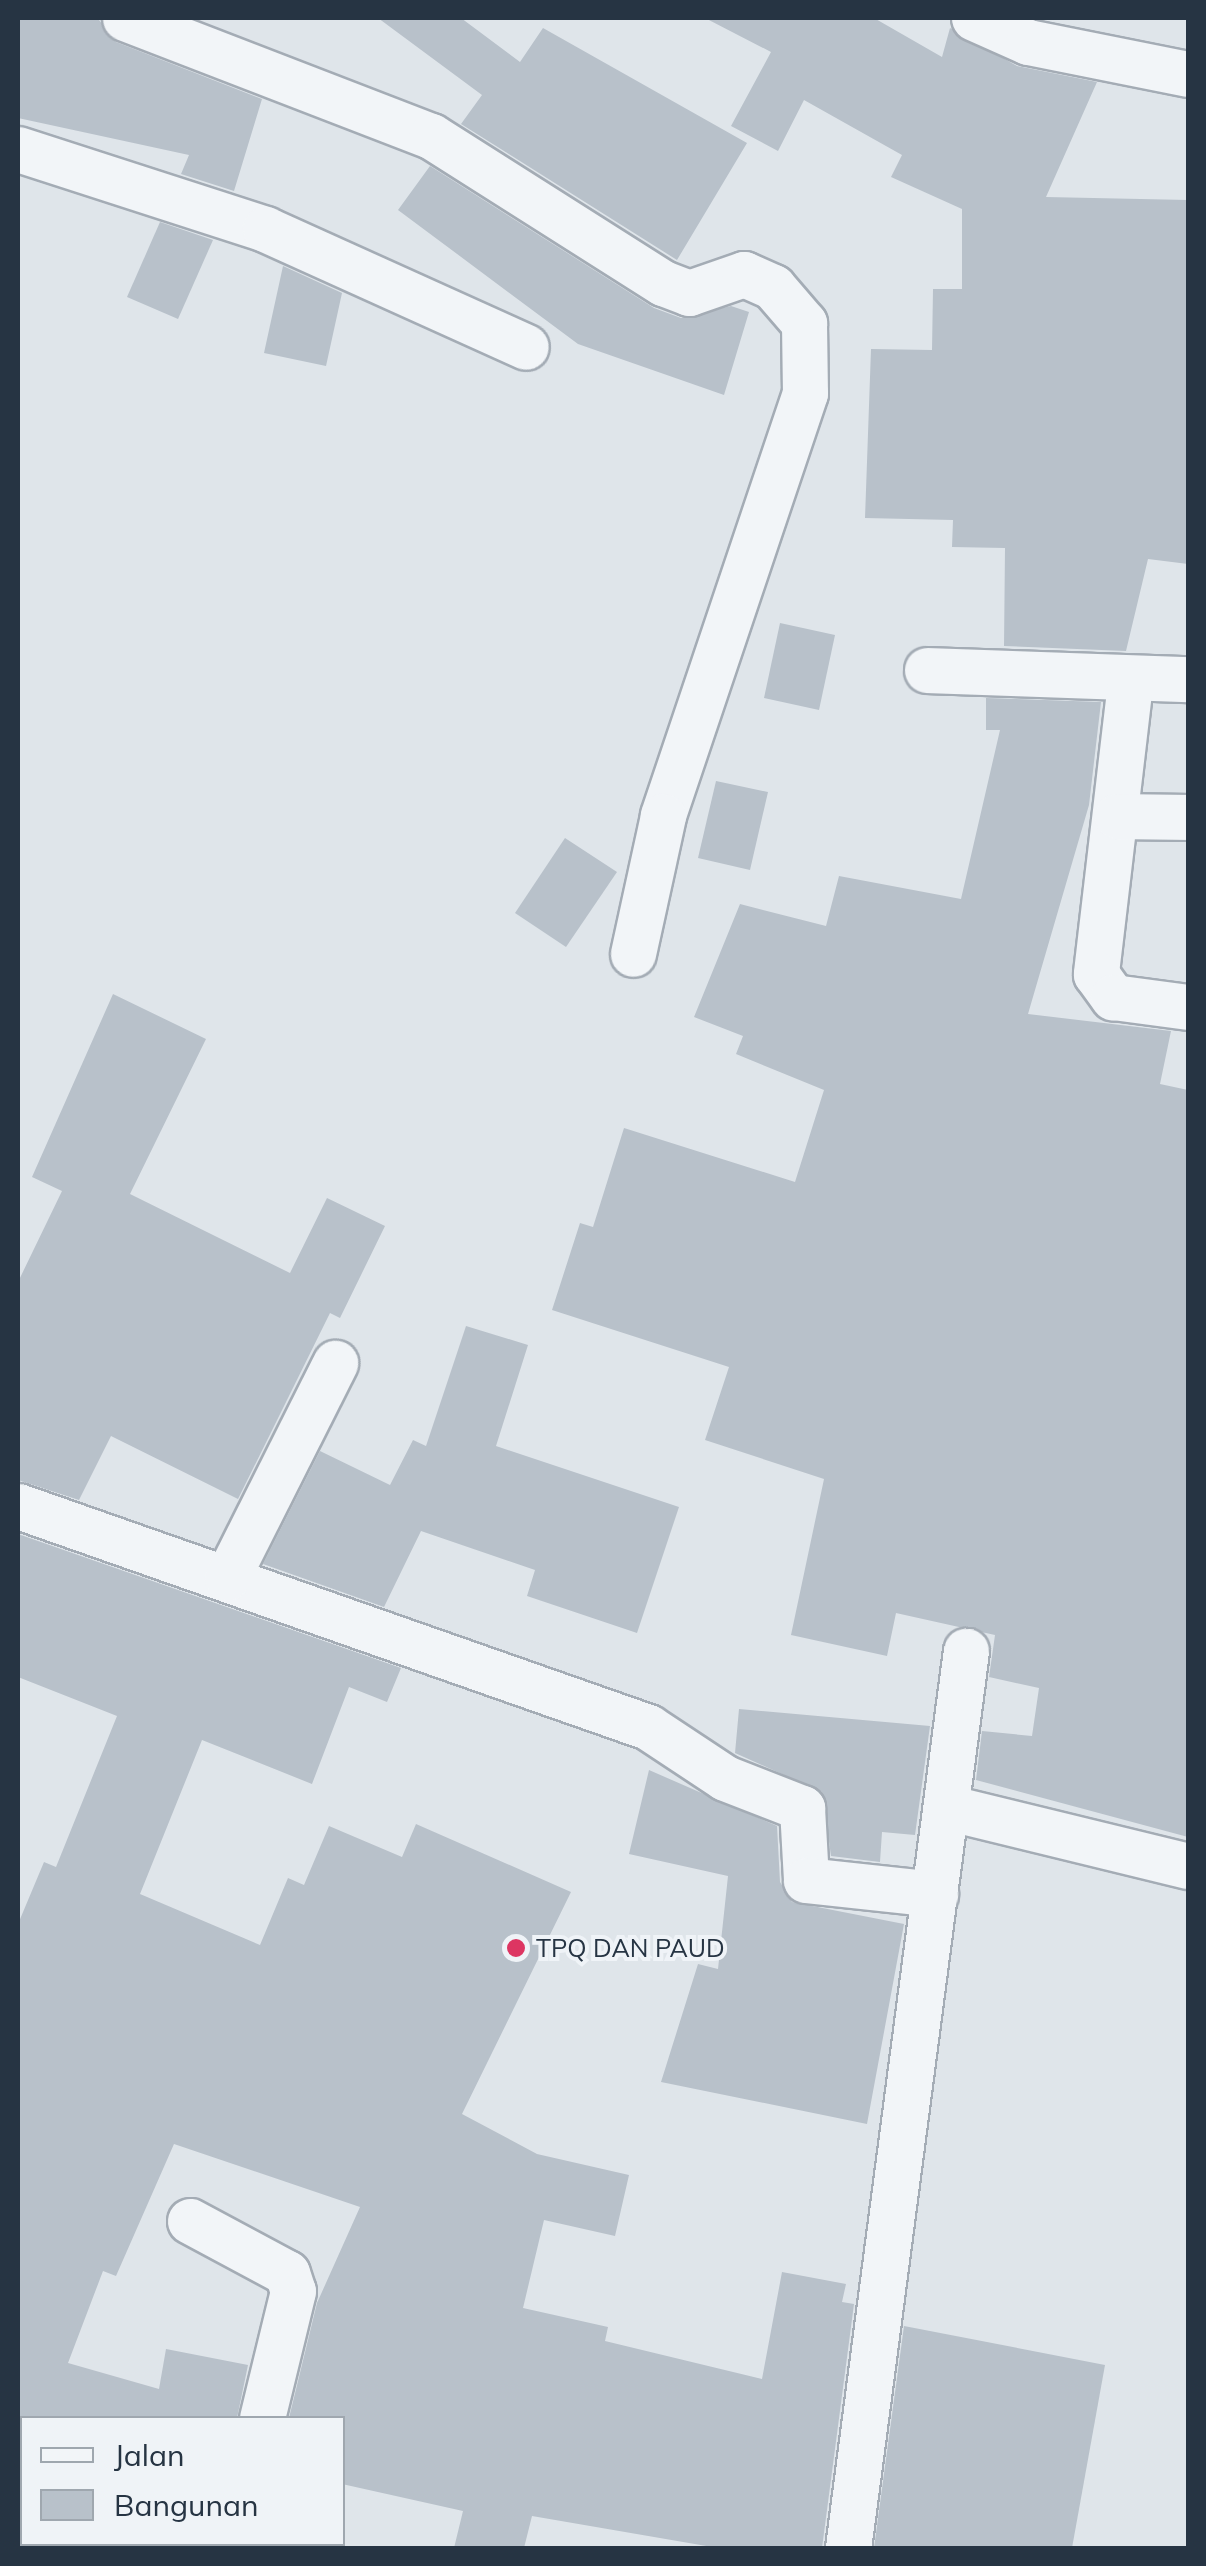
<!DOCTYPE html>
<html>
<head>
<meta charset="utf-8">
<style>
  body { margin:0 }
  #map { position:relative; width:1206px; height:2566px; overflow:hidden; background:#dfe5ea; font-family:Mulish,sans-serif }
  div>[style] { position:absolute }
  .building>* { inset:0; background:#b8c1ca }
  .roads { filter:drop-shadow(2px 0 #a4acb5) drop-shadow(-2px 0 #a4acb5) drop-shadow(0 2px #a4acb5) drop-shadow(0 -2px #a4acb5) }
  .street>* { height:45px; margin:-22.5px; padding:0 22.5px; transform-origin:22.5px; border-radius:22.5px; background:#f2f5f8 }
  .dots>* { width:28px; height:28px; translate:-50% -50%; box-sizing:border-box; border:5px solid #eff3f7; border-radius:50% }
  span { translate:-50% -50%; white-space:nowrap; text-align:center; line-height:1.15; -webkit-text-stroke:8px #eff3f7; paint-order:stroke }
  .poi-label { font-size:25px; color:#263443 }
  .left { translate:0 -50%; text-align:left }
  .frame { position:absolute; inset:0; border:20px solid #263443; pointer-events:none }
  .legend { position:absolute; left:20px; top:2416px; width:325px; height:130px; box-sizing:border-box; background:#eff3f7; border:2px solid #9fa7af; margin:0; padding:12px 18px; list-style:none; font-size:30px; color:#263443 }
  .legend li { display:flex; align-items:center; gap:20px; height:50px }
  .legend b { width:50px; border:2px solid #9fa7af }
</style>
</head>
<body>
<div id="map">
  <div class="building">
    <div style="clip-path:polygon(18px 18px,99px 20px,116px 42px,262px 99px,234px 191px,181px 174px,189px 155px,18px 118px)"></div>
    <div style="clip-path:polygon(378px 18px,461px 18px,520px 62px,543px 28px,747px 143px,677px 260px,461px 124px,482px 95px)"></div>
    <div style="clip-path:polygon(705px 18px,874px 18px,942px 57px,950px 28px,1017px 66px,1097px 82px,1046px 197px,1188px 200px,1188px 564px,1148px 559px,1126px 651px,1004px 646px,1005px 548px,952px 547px,953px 520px,865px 518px,871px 349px,932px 350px,933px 289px,962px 289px,962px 209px,891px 177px,902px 155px,804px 100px,778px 151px,731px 126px,771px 52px)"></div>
    <div style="clip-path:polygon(430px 166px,654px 308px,681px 318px,731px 306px,749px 312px,724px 395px,578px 344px,398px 210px)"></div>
    <div style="clip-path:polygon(160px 222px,213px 240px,178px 319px,127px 297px)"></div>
    <div style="clip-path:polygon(283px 266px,342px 293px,326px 366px,264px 353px)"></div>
    <div style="clip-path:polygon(780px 623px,835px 635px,819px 710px,764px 698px)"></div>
    <div style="clip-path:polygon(986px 698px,1101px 702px,1089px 805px,1028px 1014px,1171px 1031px,1160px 1084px,1188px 1090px,1188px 1837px,976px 1780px,982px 1731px,1032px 1736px,1039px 1688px,989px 1677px,995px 1635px,896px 1613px,887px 1656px,791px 1635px,824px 1479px,705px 1440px,729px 1367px,552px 1310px,580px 1223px,593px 1227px,624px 1128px,795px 1182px,824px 1090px,736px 1054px,743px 1036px,694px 1017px,740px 904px,826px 926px,839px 876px,961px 899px,1000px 730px,986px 730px)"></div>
    <div style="clip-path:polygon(716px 781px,768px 792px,750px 870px,698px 858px)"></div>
    <div style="clip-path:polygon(565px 838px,617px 872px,566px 947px,515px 913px)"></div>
    <div style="clip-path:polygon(113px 994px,206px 1039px,130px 1194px,290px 1273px,327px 1198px,385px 1226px,340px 1318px,330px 1313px,238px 1499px,111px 1436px,79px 1500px,18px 1480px,18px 1282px,62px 1191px,32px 1177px)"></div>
    <div style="clip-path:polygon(466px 1326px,528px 1345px,496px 1446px,679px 1507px,637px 1633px,527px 1596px,535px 1570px,421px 1531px,384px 1607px,263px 1564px,320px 1451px,390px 1485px,413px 1440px,426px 1446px)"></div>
    <div style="clip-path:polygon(18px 1534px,401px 1668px,387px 1702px,349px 1687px,312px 1784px,202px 1740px,140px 1894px,260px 1945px,288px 1878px,304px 1885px,329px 1826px,402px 1857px,416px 1824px,571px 1892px,462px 2114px,537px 2154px,629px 2175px,615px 2236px,544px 2220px,523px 2308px,608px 2327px,605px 2341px,762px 2379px,782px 2272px,846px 2284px,842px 2302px,854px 2304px,822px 2548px,718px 2548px,532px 2516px,524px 2548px,454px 2548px,463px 2511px,342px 2484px,342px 2418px,289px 2418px,317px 2303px,360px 2207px,174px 2144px,116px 2276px,103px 2271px,68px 2363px,159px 2389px,166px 2349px,248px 2365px,237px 2418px,18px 2418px,18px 1924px,44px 1862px,56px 1867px,117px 1716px,18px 1677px)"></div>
    <div style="clip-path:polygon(739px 1709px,930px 1726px,915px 1835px,882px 1832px,880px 1862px,831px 1856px,822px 1792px,735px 1753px)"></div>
    <div style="clip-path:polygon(649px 1770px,777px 1826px,780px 1882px,792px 1902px,904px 1924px,867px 2124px,661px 2082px,698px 1964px,718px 1969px,728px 1876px,629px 1854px)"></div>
    <div style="clip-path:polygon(904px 2326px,1105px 2365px,1072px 2548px,874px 2548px)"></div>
  </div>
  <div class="roads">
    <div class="street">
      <div style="left:125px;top:18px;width:328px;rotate:21.1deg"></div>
      <div style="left:431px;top:136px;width:275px;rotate:32.4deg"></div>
      <div style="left:663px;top:283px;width:28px;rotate:21deg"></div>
      <div style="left:689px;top:293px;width:58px;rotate:-19.1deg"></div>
      <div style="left:744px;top:274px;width:32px;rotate:24deg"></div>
      <div style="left:773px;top:287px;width:48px;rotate:49.3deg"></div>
      <div style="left:804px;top:323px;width:70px;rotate:89.2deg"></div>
      <div style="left:805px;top:393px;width:446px;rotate:108.6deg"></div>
      <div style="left:663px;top:816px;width:141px;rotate:102.3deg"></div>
      <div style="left:974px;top:18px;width:59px;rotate:24deg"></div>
      <div style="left:1028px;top:42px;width:163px;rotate:11.3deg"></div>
      <div style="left:18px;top:149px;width:260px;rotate:17.9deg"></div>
      <div style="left:265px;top:229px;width:286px;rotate:24.3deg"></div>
      <div style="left:927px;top:670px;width:261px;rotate:2deg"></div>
      <div style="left:1130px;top:683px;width:293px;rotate:96.7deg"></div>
      <div style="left:1096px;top:974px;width:29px;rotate:54deg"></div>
      <div style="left:1113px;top:997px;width:76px;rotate:7.6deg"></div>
      <div style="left:1117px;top:816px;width:71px;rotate:0.8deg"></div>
      <div style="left:18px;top:1506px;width:668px;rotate:19.33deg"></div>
      <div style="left:648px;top:1727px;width:92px;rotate:33.5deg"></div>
      <div style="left:725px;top:1778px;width:83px;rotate:21.3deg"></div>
      <div style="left:802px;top:1808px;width:72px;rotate:86.8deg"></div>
      <div style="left:806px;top:1880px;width:130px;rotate:6.2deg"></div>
      <div style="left:227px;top:1578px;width:241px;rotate:-63.3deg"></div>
      <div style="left:946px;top:1807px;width:249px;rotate:13.7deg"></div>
      <div style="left:190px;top:2221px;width:110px;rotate:28.2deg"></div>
      <div style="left:287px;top:2273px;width:19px;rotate:72deg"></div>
      <div style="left:293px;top:2291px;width:131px;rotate:103.7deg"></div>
      <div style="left:236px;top:2548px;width:4px;rotate:-76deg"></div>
      <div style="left:848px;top:2548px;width:905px;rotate:-82.51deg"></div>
    </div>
  </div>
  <div class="dots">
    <div style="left:516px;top:1948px;background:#dd3562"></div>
  </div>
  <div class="poi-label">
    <span class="left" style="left:536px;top:1948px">TPQ DAN PAUD</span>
  </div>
  <div class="frame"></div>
  <ul class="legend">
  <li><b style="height:12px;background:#f2f5f8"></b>Jalan</li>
  <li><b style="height:28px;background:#b8c1ca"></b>Bangunan</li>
  </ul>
</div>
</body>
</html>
